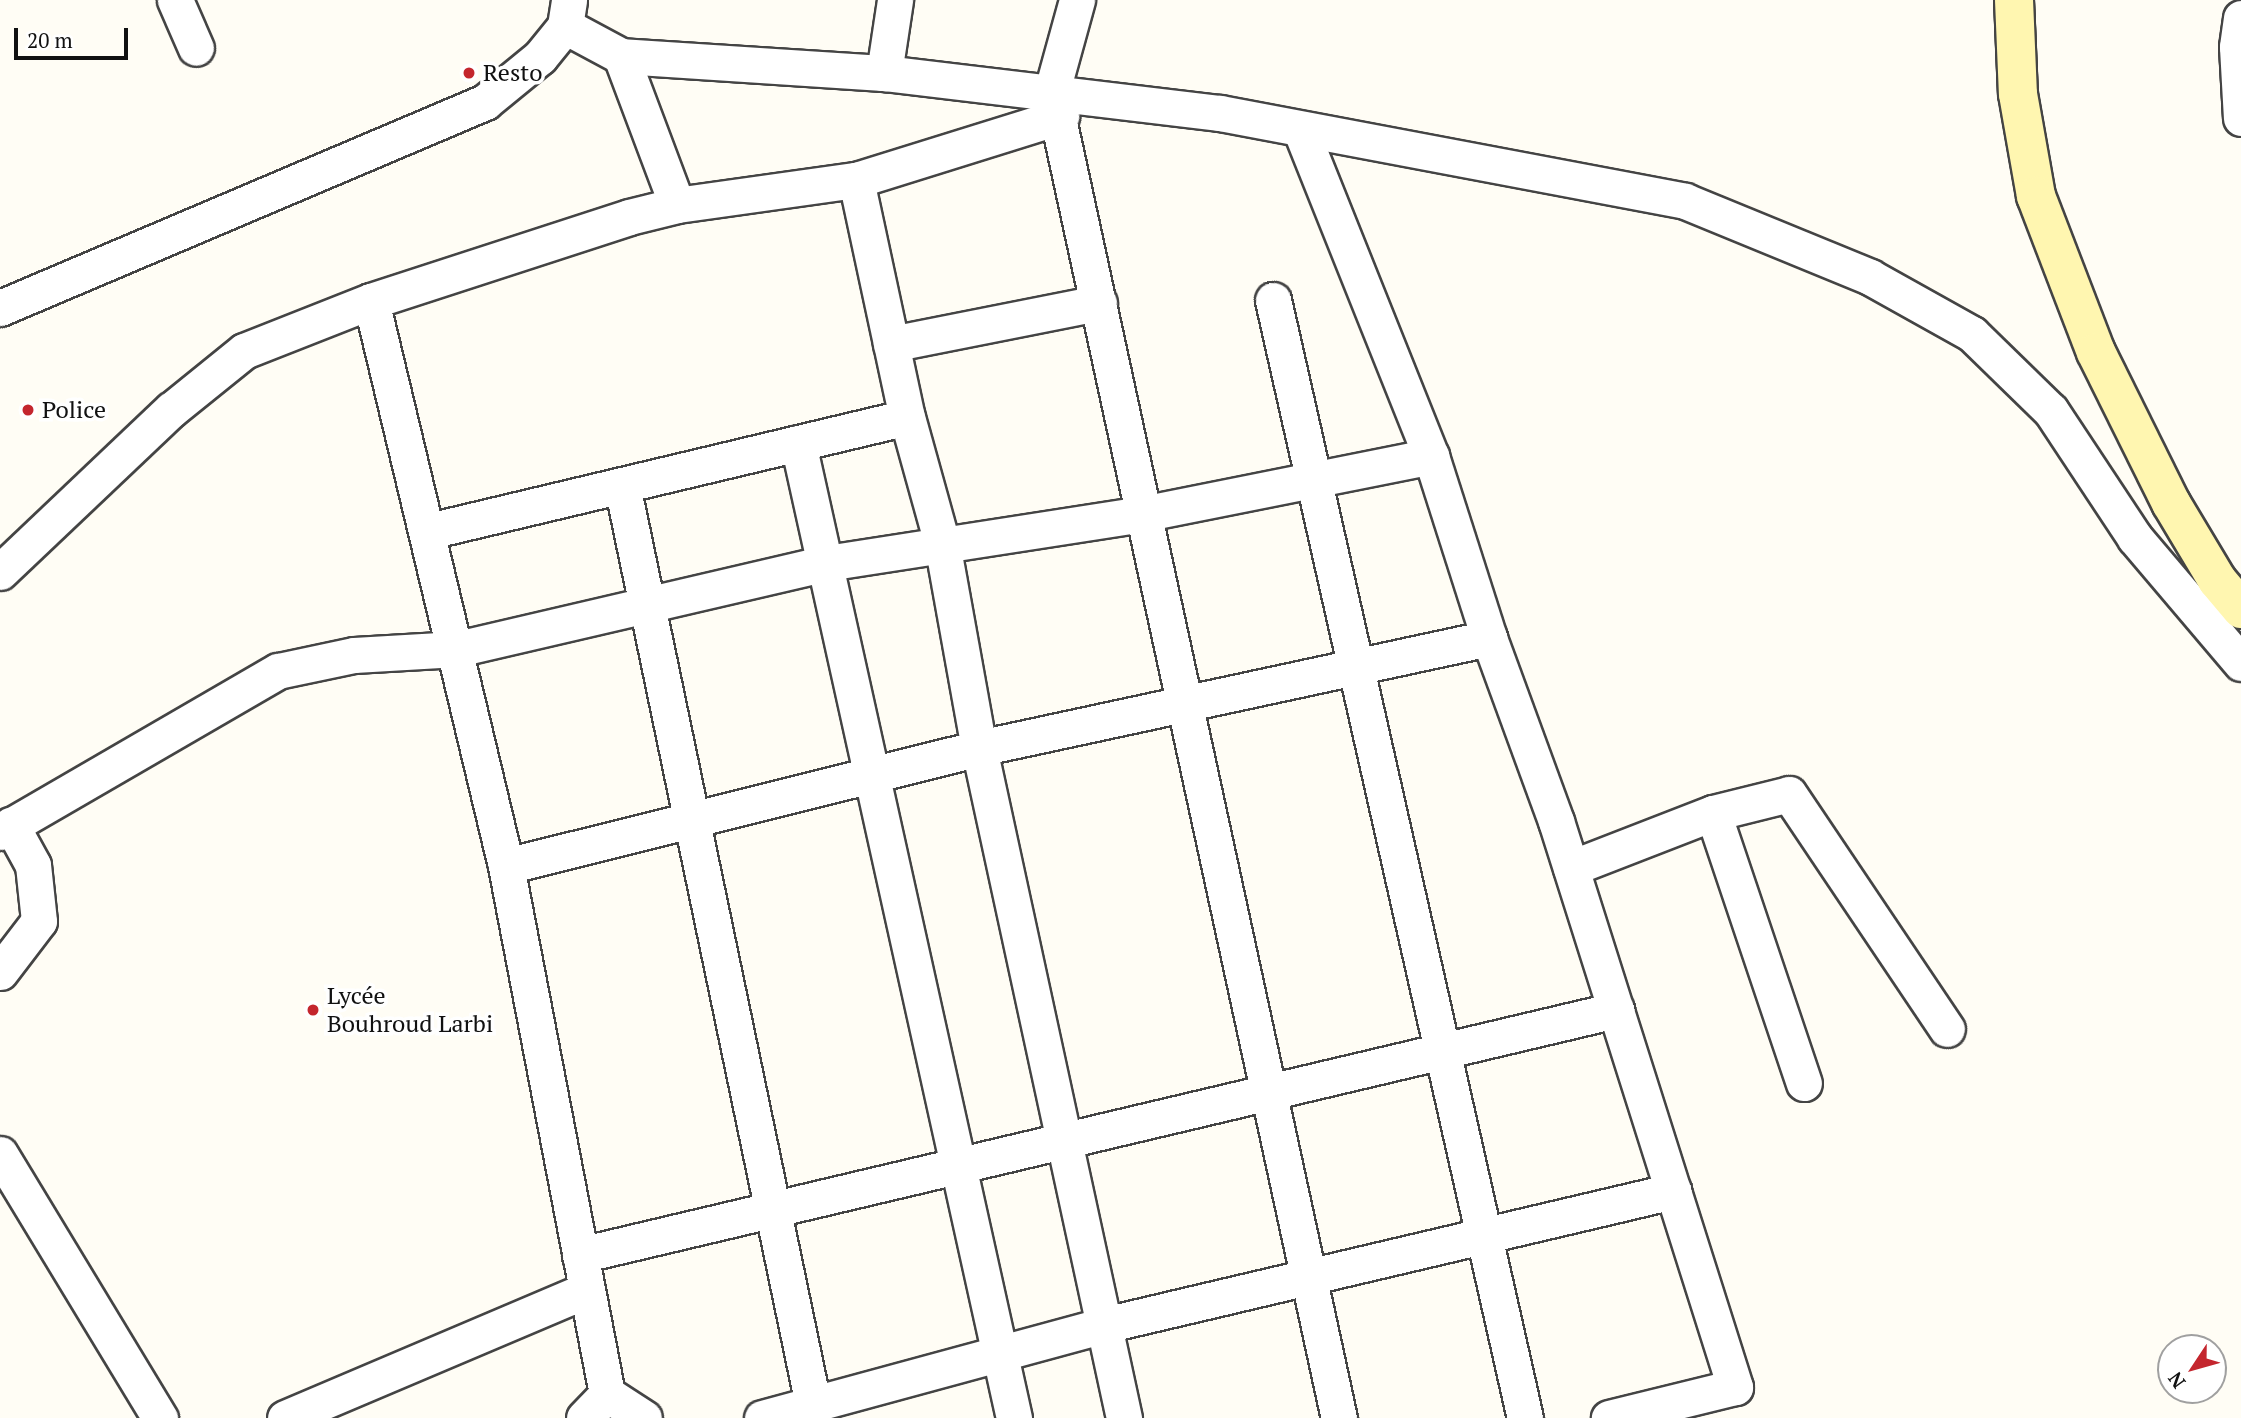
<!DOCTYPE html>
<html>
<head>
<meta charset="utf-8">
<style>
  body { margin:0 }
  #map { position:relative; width:2241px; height:1418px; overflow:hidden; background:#fffdf5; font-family:"PT Serif",serif }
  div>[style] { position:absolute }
  .roads { filter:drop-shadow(2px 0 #444) drop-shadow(-2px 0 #444) drop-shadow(0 2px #444) drop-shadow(0 -2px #444) }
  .street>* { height:35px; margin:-17.5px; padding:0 17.5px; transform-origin:17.5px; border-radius:17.5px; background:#fff }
  .secondary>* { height:38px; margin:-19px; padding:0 19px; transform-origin:19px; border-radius:19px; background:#fff6b0 }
  .dots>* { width:19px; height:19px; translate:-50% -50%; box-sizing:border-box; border:4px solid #fff; border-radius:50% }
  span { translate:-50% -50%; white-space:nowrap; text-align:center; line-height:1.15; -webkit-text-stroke:7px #fff; paint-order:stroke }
  .poi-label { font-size:24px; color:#111 }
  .left { translate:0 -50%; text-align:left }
  .north { position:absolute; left:2157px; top:1334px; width:70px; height:70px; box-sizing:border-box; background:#fff; border:2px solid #a0a0a0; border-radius:50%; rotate:234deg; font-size:19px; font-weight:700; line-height:28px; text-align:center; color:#111 }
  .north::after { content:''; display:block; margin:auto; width:24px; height:32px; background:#c4262e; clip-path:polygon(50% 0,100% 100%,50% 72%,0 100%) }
  .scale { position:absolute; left:14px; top:28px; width:114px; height:32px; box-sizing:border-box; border:4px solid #111; border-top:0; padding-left:9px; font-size:21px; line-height:24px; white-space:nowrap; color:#111; -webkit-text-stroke:5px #fff; paint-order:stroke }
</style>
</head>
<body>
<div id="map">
  <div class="roads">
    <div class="street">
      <div style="left:175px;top:0;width:52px;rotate:66.4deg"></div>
      <div style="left:1077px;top:0;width:94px;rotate:105.4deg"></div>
      <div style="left:1052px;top:91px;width:1358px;rotate:77.8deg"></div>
      <div style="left:2241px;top:18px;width:29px;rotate:98deg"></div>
      <div style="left:2237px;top:47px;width:71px;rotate:86.8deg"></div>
      <div style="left:565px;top:26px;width:64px;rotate:28.2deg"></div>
      <div style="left:621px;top:56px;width:159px;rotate:69.4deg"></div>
      <div style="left:621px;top:56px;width:264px;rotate:3.7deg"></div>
      <div style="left:884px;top:73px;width:338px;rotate:6.8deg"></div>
      <div style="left:1220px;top:113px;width:473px;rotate:10.7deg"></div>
      <div style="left:1685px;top:201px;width:200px;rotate:22.3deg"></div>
      <div style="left:1870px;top:277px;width:117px;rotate:29.2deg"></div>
      <div style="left:1972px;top:334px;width:110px;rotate:44.3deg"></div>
      <div style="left:2051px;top:411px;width:152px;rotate:56.5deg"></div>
      <div style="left:2135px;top:538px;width:164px;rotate:49.7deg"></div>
      <div style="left:884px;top:73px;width:74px;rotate:-81.4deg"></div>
      <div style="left:1301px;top:131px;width:350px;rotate:68.2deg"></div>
      <div style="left:1431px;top:456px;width:191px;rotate:72.3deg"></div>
      <div style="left:1489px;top:638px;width:195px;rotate:69.9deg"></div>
      <div style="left:1556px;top:821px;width:594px;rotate:72.45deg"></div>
      <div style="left:1735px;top:1387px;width:130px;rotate:166.2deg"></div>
      <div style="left:856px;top:180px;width:242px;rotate:77.9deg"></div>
      <div style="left:907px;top:417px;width:131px;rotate:74.5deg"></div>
      <div style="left:942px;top:543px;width:208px;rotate:79.8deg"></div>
      <div style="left:979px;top:748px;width:686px;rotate:77.79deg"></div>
      <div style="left:1273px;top:300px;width:1146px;rotate:77.3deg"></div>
      <div style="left:371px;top:301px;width:581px;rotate:76.56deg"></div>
      <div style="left:506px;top:866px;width:538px;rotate:79.17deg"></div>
      <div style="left:607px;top:1394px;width:44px;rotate:33deg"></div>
      <div style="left:0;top:308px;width:527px;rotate:-23.01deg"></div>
      <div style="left:485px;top:102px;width:71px;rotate:-39.3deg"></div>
      <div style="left:540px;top:57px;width:40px;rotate:-51deg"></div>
      <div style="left:565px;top:26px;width:26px;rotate:-81deg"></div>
      <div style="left:891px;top:344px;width:212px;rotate:-11.2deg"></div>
      <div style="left:798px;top:443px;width:999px;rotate:77.51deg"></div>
      <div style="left:622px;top:485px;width:939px;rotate:78.26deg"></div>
      <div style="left:429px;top:531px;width:491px;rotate:-13.4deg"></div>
      <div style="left:0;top:572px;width:236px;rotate:-43.5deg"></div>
      <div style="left:171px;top:410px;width:94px;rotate:-38.9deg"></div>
      <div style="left:244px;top:351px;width:136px;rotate:-21.5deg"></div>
      <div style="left:371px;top:301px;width:271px;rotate:-18deg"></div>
      <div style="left:629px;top:217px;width:49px;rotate:-14deg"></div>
      <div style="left:677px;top:205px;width:181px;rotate:-8deg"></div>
      <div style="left:856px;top:180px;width:215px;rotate:-17.3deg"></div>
      <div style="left:1713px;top:813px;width:285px;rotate:71.4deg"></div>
      <div style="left:0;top:832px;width:321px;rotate:-30.1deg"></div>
      <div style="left:278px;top:671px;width:78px;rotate:-11.9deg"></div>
      <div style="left:354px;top:655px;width:103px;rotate:-3.3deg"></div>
      <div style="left:457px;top:649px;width:379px;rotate:-13.1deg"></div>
      <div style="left:826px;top:563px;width:320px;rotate:-8.8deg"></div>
      <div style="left:1142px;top:514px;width:295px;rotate:-11.3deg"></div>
      <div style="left:506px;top:866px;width:487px;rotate:-14deg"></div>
      <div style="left:979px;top:748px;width:522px;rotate:-12.17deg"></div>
      <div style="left:1571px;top:868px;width:152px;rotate:-21.2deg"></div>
      <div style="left:1713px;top:813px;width:78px;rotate:-14deg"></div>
      <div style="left:1789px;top:794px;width:283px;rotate:56.1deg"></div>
      <div style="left:0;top:972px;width:64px;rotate:-52.6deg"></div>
      <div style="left:39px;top:921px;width:56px;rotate:-96.1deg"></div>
      <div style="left:33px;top:865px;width:46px;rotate:-118.8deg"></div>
      <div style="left:0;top:1154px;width:309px;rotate:58.8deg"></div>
      <div style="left:580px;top:1255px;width:1065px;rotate:-13.31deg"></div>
      <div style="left:285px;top:1418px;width:328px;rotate:-23deg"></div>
      <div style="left:584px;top:1418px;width:33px;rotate:-46deg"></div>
      <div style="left:762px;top:1418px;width:354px;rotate:-15.2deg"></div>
      <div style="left:1104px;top:1325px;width:585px;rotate:-13.25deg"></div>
    </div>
    <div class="secondary">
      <div style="left:2014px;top:0;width:94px;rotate:87.6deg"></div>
      <div style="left:2018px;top:94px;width:104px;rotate:80deg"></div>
      <div style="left:2036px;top:196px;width:167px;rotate:69deg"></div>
      <div style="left:2096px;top:352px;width:169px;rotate:63.6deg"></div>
      <div style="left:2171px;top:503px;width:90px;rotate:59.1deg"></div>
      <div style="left:2217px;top:580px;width:38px;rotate:50deg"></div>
    </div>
  </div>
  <div class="dots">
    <div style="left:469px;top:73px;background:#c4262e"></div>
    <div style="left:28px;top:410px;background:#c4262e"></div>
    <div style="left:313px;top:1010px;background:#c4262e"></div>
  </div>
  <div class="poi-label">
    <span class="left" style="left:483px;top:73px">Resto</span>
    <span class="left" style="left:42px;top:410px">Police</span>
    <span class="left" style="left:327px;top:1010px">Lycée<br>Bouhroud Larbi</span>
  </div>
  <div class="north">N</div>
  <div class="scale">20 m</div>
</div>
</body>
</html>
